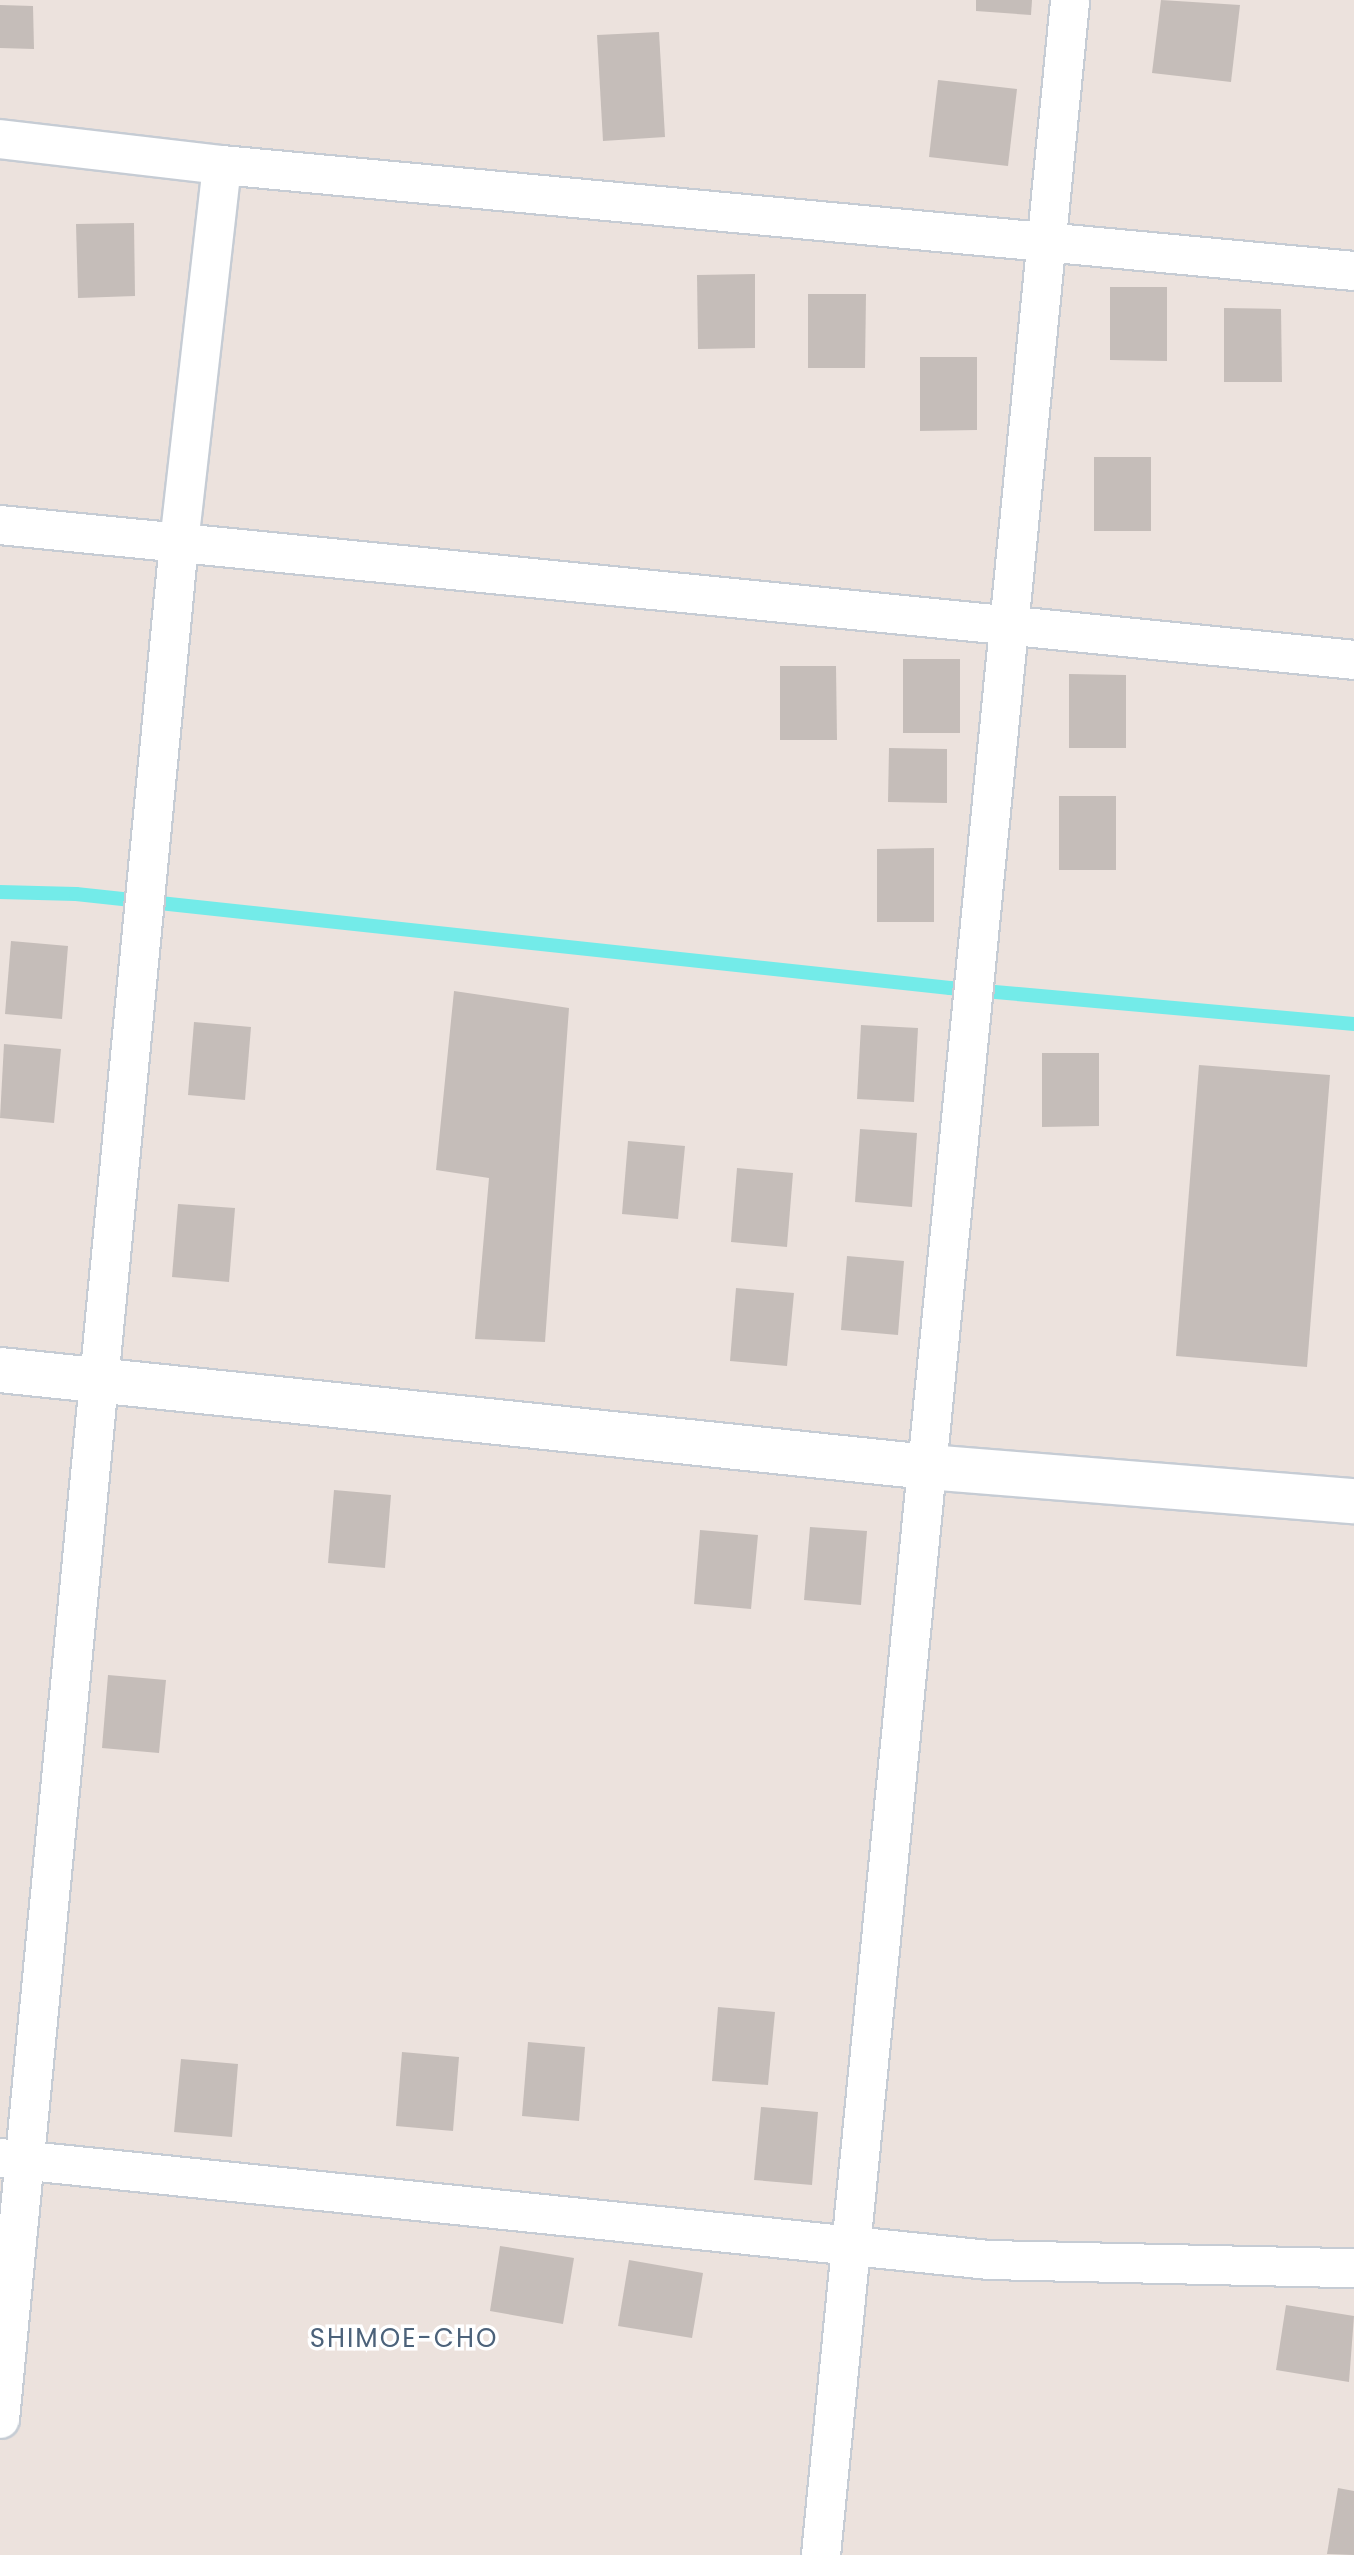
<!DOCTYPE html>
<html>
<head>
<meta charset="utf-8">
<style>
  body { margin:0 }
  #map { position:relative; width:1354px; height:2555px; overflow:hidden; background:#ece2dd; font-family:Poppins,sans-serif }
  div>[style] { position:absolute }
  .stream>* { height:14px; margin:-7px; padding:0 7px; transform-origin:7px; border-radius:7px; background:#73ebe9 }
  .building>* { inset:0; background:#c5bdb9 }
  .roads { filter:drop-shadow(2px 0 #c6ccd4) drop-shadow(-2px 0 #c6ccd4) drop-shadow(0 2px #c6ccd4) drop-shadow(0 -2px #c6ccd4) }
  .minor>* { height:38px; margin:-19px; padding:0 19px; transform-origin:19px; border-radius:19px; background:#fff }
  .tertiary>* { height:44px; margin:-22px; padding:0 22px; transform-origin:22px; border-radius:22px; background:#fff }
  span { translate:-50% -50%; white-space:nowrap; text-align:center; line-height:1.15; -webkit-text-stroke:7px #fff; paint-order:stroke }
  .neighbourhood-label { font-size:26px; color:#4c627a; letter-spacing:2px }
</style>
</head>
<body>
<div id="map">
  <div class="stream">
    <div style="left:0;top:892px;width:76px;rotate:1.5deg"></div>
    <div style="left:76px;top:894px;width:879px;rotate:6.14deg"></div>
    <div style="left:950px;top:988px;width:406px;rotate:5.1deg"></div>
  </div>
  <div class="building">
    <div style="clip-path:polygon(976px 0,1032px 0,1031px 15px,976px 11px)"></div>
    <div style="clip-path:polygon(1161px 0,1240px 5px,1231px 82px,1152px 73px)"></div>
    <div style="clip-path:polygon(0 5px,33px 6px,34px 49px,0 48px)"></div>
    <div style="clip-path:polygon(659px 32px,665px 137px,603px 141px,597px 35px)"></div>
    <div style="clip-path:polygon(938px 80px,1017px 89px,1008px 166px,929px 157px)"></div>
    <div style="clip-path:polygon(134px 223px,135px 296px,78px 298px,76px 224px)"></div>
    <div style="clip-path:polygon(755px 274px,755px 348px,698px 349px,697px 275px)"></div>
    <div style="clip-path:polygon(1110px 287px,1167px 287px,1167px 361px,1110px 360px)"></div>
    <div style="clip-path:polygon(808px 294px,866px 294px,865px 368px,808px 368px)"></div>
    <div style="clip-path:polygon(1224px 308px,1281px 309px,1282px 382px,1224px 382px)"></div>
    <div style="clip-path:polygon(920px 357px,977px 357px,977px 430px,920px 431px)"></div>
    <div style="clip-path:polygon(1094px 457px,1151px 457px,1151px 531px,1094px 531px)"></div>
    <div style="clip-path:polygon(903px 659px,960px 659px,960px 733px,903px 733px)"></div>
    <div style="clip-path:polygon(780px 666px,836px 666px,837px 740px,780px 740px)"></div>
    <div style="clip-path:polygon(1069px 674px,1126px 675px,1126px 748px,1069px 748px)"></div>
    <div style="clip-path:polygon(889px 748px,947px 749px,947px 803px,888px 802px)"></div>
    <div style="clip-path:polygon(1059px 796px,1116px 796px,1116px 870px,1059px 870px)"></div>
    <div style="clip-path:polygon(934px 848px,934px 922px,877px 922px,877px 849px)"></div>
    <div style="clip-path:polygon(11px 941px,68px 946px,62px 1019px,5px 1014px)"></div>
    <div style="clip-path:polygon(454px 991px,569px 1008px,545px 1342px,475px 1339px,489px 1178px,436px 1170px)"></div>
    <div style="clip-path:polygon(194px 1022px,251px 1027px,245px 1100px,188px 1095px)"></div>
    <div style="clip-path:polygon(861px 1025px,918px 1028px,914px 1102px,857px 1099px)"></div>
    <div style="clip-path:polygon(4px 1044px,61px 1049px,54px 1123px,0 1118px)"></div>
    <div style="clip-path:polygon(1042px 1053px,1099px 1053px,1099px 1126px,1042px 1127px)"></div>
    <div style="clip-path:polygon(1199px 1065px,1330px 1075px,1307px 1367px,1176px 1356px)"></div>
    <div style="clip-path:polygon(860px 1129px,917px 1133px,912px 1207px,855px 1202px)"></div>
    <div style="clip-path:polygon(628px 1141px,685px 1146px,678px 1219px,622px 1214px)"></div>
    <div style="clip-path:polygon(737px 1168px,793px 1173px,787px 1247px,731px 1242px)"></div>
    <div style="clip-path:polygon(178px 1204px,235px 1208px,229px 1282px,172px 1277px)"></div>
    <div style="clip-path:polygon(847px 1256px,904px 1261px,898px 1335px,841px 1330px)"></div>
    <div style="clip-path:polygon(736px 1288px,794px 1293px,787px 1366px,730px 1361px)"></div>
    <div style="clip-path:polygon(334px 1490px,391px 1495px,385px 1568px,328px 1563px)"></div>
    <div style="clip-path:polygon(810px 1527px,867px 1531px,861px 1605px,804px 1600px)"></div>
    <div style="clip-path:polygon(700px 1530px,758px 1535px,751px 1609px,694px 1604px)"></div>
    <div style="clip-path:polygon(108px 1675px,166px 1680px,159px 1753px,102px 1748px)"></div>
    <div style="clip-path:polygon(718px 2007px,775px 2012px,768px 2085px,712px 2081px)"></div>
    <div style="clip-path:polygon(528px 2042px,585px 2047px,579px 2121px,522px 2116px)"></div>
    <div style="clip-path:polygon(402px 2052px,459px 2057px,453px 2131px,396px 2126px)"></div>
    <div style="clip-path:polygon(181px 2059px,238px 2064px,232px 2137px,174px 2132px)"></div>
    <div style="clip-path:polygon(761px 2107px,818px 2112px,812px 2185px,754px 2180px)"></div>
    <div style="clip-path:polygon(500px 2246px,574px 2258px,563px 2324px,490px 2311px)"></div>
    <div style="clip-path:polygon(629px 2260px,703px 2273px,692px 2338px,618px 2326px)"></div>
    <div style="clip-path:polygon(1286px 2305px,1354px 2316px,1349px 2382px,1276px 2370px)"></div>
    <div style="clip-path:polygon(1338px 2488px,1354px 2491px,1354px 2555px,1327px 2554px)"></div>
  </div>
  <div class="roads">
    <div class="minor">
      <div style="left:0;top:139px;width:224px;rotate:6.7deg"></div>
      <div style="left:222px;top:165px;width:1137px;rotate:5.35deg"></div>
      <div style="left:0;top:525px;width:1361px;rotate:5.69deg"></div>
      <div style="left:0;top:2158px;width:994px;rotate:5.89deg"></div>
      <div style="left:989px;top:2260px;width:365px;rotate:1.3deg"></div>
      <div style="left:0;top:2419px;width:1885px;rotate:-84.55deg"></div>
      <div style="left:179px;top:543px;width:380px;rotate:-83.5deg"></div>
      <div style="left:821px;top:2555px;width:2567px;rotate:-84.43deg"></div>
    </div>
    <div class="tertiary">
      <div style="left:0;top:1370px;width:933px;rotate:5.97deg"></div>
      <div style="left:928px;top:1467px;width:427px;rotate:4.6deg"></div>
    </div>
  </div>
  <div class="neighbourhood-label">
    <span style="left:404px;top:2339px">SHIMOE-CHO</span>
  </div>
</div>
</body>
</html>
